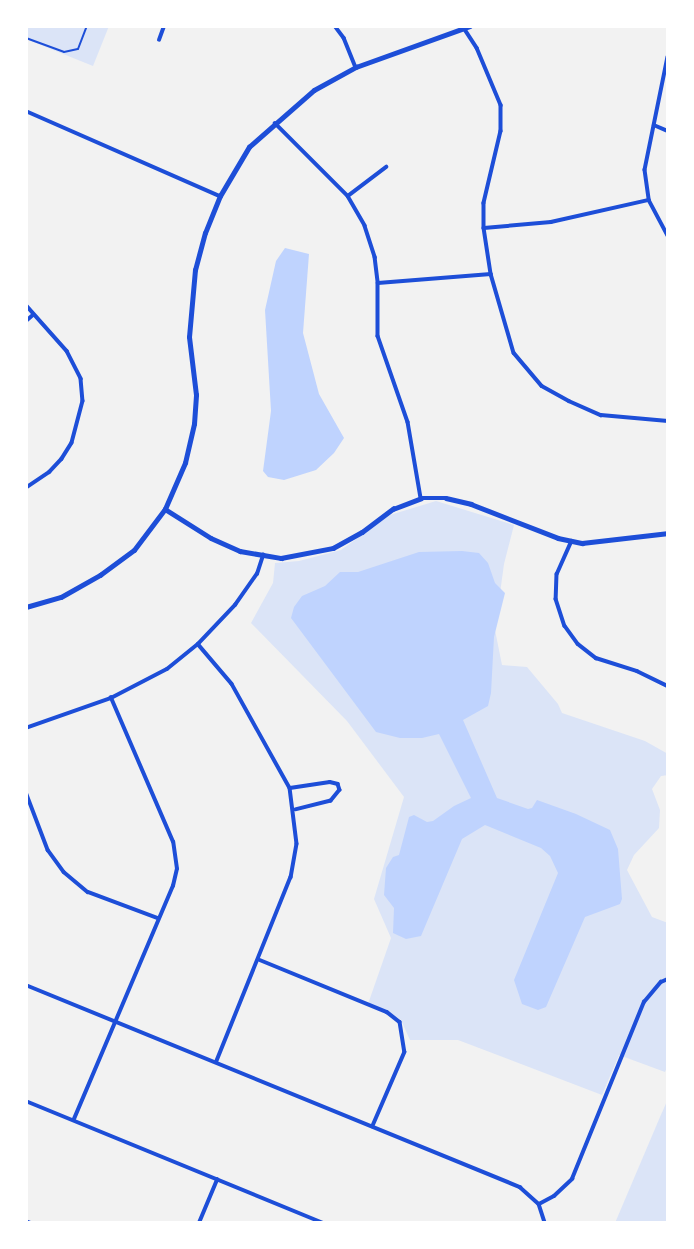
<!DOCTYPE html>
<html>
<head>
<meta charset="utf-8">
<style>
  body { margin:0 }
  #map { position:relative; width:694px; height:1249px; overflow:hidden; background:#f2f2f2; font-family:"Public Sans",sans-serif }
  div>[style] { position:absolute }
  .green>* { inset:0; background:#dbe4f7 }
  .water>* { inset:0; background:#bfd3fe }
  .path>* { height:2px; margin:-1px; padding:0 1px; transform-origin:1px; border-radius:1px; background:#1d4ed8 }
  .minor>* { height:3.5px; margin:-1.75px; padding:0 1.75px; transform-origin:1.75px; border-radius:1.75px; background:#1d4ed8 }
  .tertiary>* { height:4.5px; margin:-2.25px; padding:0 2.25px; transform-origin:2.25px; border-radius:2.25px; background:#1d4ed8 }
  span { translate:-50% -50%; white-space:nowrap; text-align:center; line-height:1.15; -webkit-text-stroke:7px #fff; paint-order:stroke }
  .frame { position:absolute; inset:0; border:28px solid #fff; pointer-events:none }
</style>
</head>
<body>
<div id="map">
  <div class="green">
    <div style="clip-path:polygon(26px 26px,109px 26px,93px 66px,26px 39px)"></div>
    <div style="clip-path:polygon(436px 501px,514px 525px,504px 564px,495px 630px,502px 665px,527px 667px,558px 704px,562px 713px,645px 741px,668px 754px,668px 775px,661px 776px,652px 789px,660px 810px,659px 828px,634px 855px,627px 870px,652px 917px,668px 923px,668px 1065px,665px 1072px,619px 1055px,602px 1095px,458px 1040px,410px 1040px,401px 1020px,386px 1010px,368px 1004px,391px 938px,374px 899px,404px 797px,347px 721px,251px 623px,273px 583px,275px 563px,299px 561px,341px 550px,390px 515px)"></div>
    <div style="clip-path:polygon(668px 1099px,668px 1223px,615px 1223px,660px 1117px)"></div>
  </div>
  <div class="water">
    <div style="clip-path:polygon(285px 248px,309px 254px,303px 333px,319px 394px,344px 438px,334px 453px,316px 470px,284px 480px,268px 477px,263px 471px,271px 411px,265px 310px,276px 261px)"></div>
    <div style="clip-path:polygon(462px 551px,479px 553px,488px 563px,495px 583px,505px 593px,494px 637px,491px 693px,488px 706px,463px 720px,497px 798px,528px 809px,532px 808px,537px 800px,576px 814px,610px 830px,618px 849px,622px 899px,620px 904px,585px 917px,546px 1007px,538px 1010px,522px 1004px,514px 980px,558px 873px,550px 856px,541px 848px,485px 825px,462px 839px,421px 936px,406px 939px,393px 933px,394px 908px,384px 895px,386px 868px,393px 857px,399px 855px,409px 817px,414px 815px,427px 822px,433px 821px,454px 806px,471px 798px,439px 734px,422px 738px,400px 738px,376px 732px,291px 618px,294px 607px,302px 596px,325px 586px,340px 572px,358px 572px,419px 552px)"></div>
  </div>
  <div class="path">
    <div style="left:26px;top:38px;width:40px;rotate:20.2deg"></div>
    <div style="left:64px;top:52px;width:14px;rotate:-12deg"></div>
    <div style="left:78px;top:49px;width:25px;rotate:-69deg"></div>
  </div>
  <div class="minor">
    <div style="left:335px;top:26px;width:15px;rotate:53deg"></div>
    <div style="left:344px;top:38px;width:31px;rotate:68deg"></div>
    <div style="left:464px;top:28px;width:24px;rotate:57deg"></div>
    <div style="left:477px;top:48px;width:62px;rotate:67.2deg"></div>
    <div style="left:501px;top:105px;width:26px;rotate:90deg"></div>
    <div style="left:501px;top:131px;width:74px;rotate:103.3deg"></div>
    <div style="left:484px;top:203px;width:25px;rotate:90deg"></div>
    <div style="left:484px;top:228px;width:47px;rotate:81.3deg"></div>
    <div style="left:491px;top:274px;width:82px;rotate:73.8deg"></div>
    <div style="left:514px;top:353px;width:43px;rotate:49.7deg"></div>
    <div style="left:542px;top:386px;width:31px;rotate:29deg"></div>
    <div style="left:569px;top:401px;width:35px;rotate:24deg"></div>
    <div style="left:601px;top:415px;width:67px;rotate:5.1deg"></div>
    <div style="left:159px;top:40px;width:15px;rotate:-70deg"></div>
    <div style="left:668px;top:57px;width:115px;rotate:101.5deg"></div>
    <div style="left:645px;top:170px;width:30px;rotate:82deg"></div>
    <div style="left:649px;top:200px;width:40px;rotate:62deg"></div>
    <div style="left:26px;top:111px;width:212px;rotate:23.7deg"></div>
    <div style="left:275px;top:123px;width:103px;rotate:45deg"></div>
    <div style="left:348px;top:196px;width:34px;rotate:60deg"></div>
    <div style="left:365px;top:226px;width:33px;rotate:72deg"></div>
    <div style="left:375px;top:257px;width:26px;rotate:83deg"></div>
    <div style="left:378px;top:283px;width:53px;rotate:90deg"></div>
    <div style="left:378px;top:336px;width:91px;rotate:70.8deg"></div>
    <div style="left:408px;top:422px;width:77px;rotate:80.3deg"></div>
    <div style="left:654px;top:125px;width:15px;rotate:23deg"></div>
    <div style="left:348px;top:196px;width:48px;rotate:-37.3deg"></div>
    <div style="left:484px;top:228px;width:67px;rotate:-5.1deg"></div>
    <div style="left:551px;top:222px;width:100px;rotate:-12.7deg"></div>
    <div style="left:378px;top:283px;width:113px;rotate:-4.6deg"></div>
    <div style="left:26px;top:305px;width:62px;rotate:48.3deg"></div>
    <div style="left:67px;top:351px;width:31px;rotate:63deg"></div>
    <div style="left:81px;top:379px;width:22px;rotate:85deg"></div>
    <div style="left:83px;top:401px;width:43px;rotate:104.7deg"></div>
    <div style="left:72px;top:443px;width:19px;rotate:122deg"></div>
    <div style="left:62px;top:459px;width:18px;rotate:133deg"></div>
    <div style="left:50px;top:472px;width:29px;rotate:146deg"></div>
    <div style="left:26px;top:321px;width:9px;rotate:-41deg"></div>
    <div style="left:572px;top:541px;width:36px;rotate:114deg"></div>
    <div style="left:557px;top:574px;width:25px;rotate:92deg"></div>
    <div style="left:556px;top:599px;width:28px;rotate:72deg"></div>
    <div style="left:565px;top:626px;width:22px;rotate:54deg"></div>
    <div style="left:578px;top:644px;width:23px;rotate:38deg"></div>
    <div style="left:596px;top:658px;width:43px;rotate:17.6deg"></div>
    <div style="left:637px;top:671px;width:34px;rotate:26deg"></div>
    <div style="left:198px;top:644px;width:52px;rotate:49.6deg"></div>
    <div style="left:232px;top:684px;width:119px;rotate:60.9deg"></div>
    <div style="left:290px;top:788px;width:56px;rotate:82.9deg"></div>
    <div style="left:297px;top:844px;width:34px;rotate:100deg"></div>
    <div style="left:291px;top:877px;width:198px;rotate:111.9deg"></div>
    <div style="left:26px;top:728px;width:90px;rotate:-19.4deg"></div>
    <div style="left:111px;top:698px;width:63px;rotate:-27.4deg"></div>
    <div style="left:167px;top:669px;width:40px;rotate:-39deg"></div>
    <div style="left:198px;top:644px;width:54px;rotate:-46.5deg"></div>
    <div style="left:235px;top:605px;width:38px;rotate:-55deg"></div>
    <div style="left:257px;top:574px;width:20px;rotate:-72deg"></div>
    <div style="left:290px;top:788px;width:40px;rotate:-8.5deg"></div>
    <div style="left:330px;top:782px;width:8px;rotate:14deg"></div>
    <div style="left:338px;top:784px;width:6px;rotate:72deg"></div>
    <div style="left:340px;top:790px;width:14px;rotate:129deg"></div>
    <div style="left:331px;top:801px;width:36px;rotate:166deg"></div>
    <div style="left:26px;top:792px;width:62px;rotate:69.2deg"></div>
    <div style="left:48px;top:850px;width:27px;rotate:54deg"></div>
    <div style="left:64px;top:872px;width:31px;rotate:40deg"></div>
    <div style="left:88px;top:892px;width:75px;rotate:20.4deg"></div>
    <div style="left:260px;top:960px;width:137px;rotate:22.3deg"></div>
    <div style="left:387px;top:1012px;width:16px;rotate:38deg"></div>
    <div style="left:400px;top:1022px;width:30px;rotate:81deg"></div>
    <div style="left:405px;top:1052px;width:81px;rotate:113.4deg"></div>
    <div style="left:26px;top:985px;width:534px;rotate:22.24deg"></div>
    <div style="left:520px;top:1187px;width:25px;rotate:42deg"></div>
    <div style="left:539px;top:1204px;width:20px;rotate:72deg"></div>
    <div style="left:26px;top:1101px;width:321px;rotate:22.3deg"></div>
    <div style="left:74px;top:1119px;width:253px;rotate:-67deg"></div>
    <div style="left:173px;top:886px;width:17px;rotate:-77deg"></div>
    <div style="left:177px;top:869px;width:27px;rotate:-98deg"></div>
    <div style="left:173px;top:842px;width:157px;rotate:-113.3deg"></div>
    <div style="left:539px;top:1204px;width:17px;rotate:-28deg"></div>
    <div style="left:554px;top:1196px;width:25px;rotate:-43deg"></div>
    <div style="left:572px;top:1179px;width:191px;rotate:-67.9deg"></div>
    <div style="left:644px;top:1002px;width:26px;rotate:-50deg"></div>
    <div style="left:661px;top:982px;width:8px;rotate:-23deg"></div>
    <div style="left:26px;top:1221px;width:5px;rotate:22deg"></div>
    <div style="left:199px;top:1223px;width:47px;rotate:-67.3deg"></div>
  </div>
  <div class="tertiary">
    <div style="left:165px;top:509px;width:54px;rotate:32.2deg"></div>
    <div style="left:211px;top:538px;width:32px;rotate:24deg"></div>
    <div style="left:240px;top:551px;width:42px;rotate:9.7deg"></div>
    <div style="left:281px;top:558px;width:53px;rotate:-10.9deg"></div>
    <div style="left:333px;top:548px;width:33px;rotate:-29deg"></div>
    <div style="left:362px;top:532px;width:39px;rotate:-37deg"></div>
    <div style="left:393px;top:509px;width:30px;rotate:-21deg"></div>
    <div style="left:421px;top:498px;width:25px"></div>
    <div style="left:446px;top:498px;width:26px;rotate:13deg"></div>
    <div style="left:471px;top:504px;width:93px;rotate:21.3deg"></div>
    <div style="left:558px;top:538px;width:25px;rotate:12deg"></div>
    <div style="left:582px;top:543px;width:87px;rotate:-6.6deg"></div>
    <div style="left:26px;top:607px;width:36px;rotate:-16deg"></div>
    <div style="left:61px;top:597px;width:45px;rotate:-29.4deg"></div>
    <div style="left:100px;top:575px;width:42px;rotate:-36.3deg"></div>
    <div style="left:134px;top:550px;width:51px;rotate:-52.9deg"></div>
    <div style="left:165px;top:509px;width:50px;rotate:-66.5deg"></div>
    <div style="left:185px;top:463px;width:40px;rotate:-77deg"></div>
    <div style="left:194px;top:424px;width:29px;rotate:-86deg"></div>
    <div style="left:196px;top:395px;width:58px;rotate:-96.9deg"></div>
    <div style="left:189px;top:337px;width:67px;rotate:-84.9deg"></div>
    <div style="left:195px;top:270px;width:38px;rotate:-75deg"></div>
    <div style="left:205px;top:233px;width:40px;rotate:-68deg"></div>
    <div style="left:220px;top:196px;width:57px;rotate:-59.4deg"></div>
    <div style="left:249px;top:147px;width:86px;rotate:-41.2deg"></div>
    <div style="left:314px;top:90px;width:48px;rotate:-28.7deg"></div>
    <div style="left:356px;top:67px;width:121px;rotate:-19.8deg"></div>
  </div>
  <div class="frame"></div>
</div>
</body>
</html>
